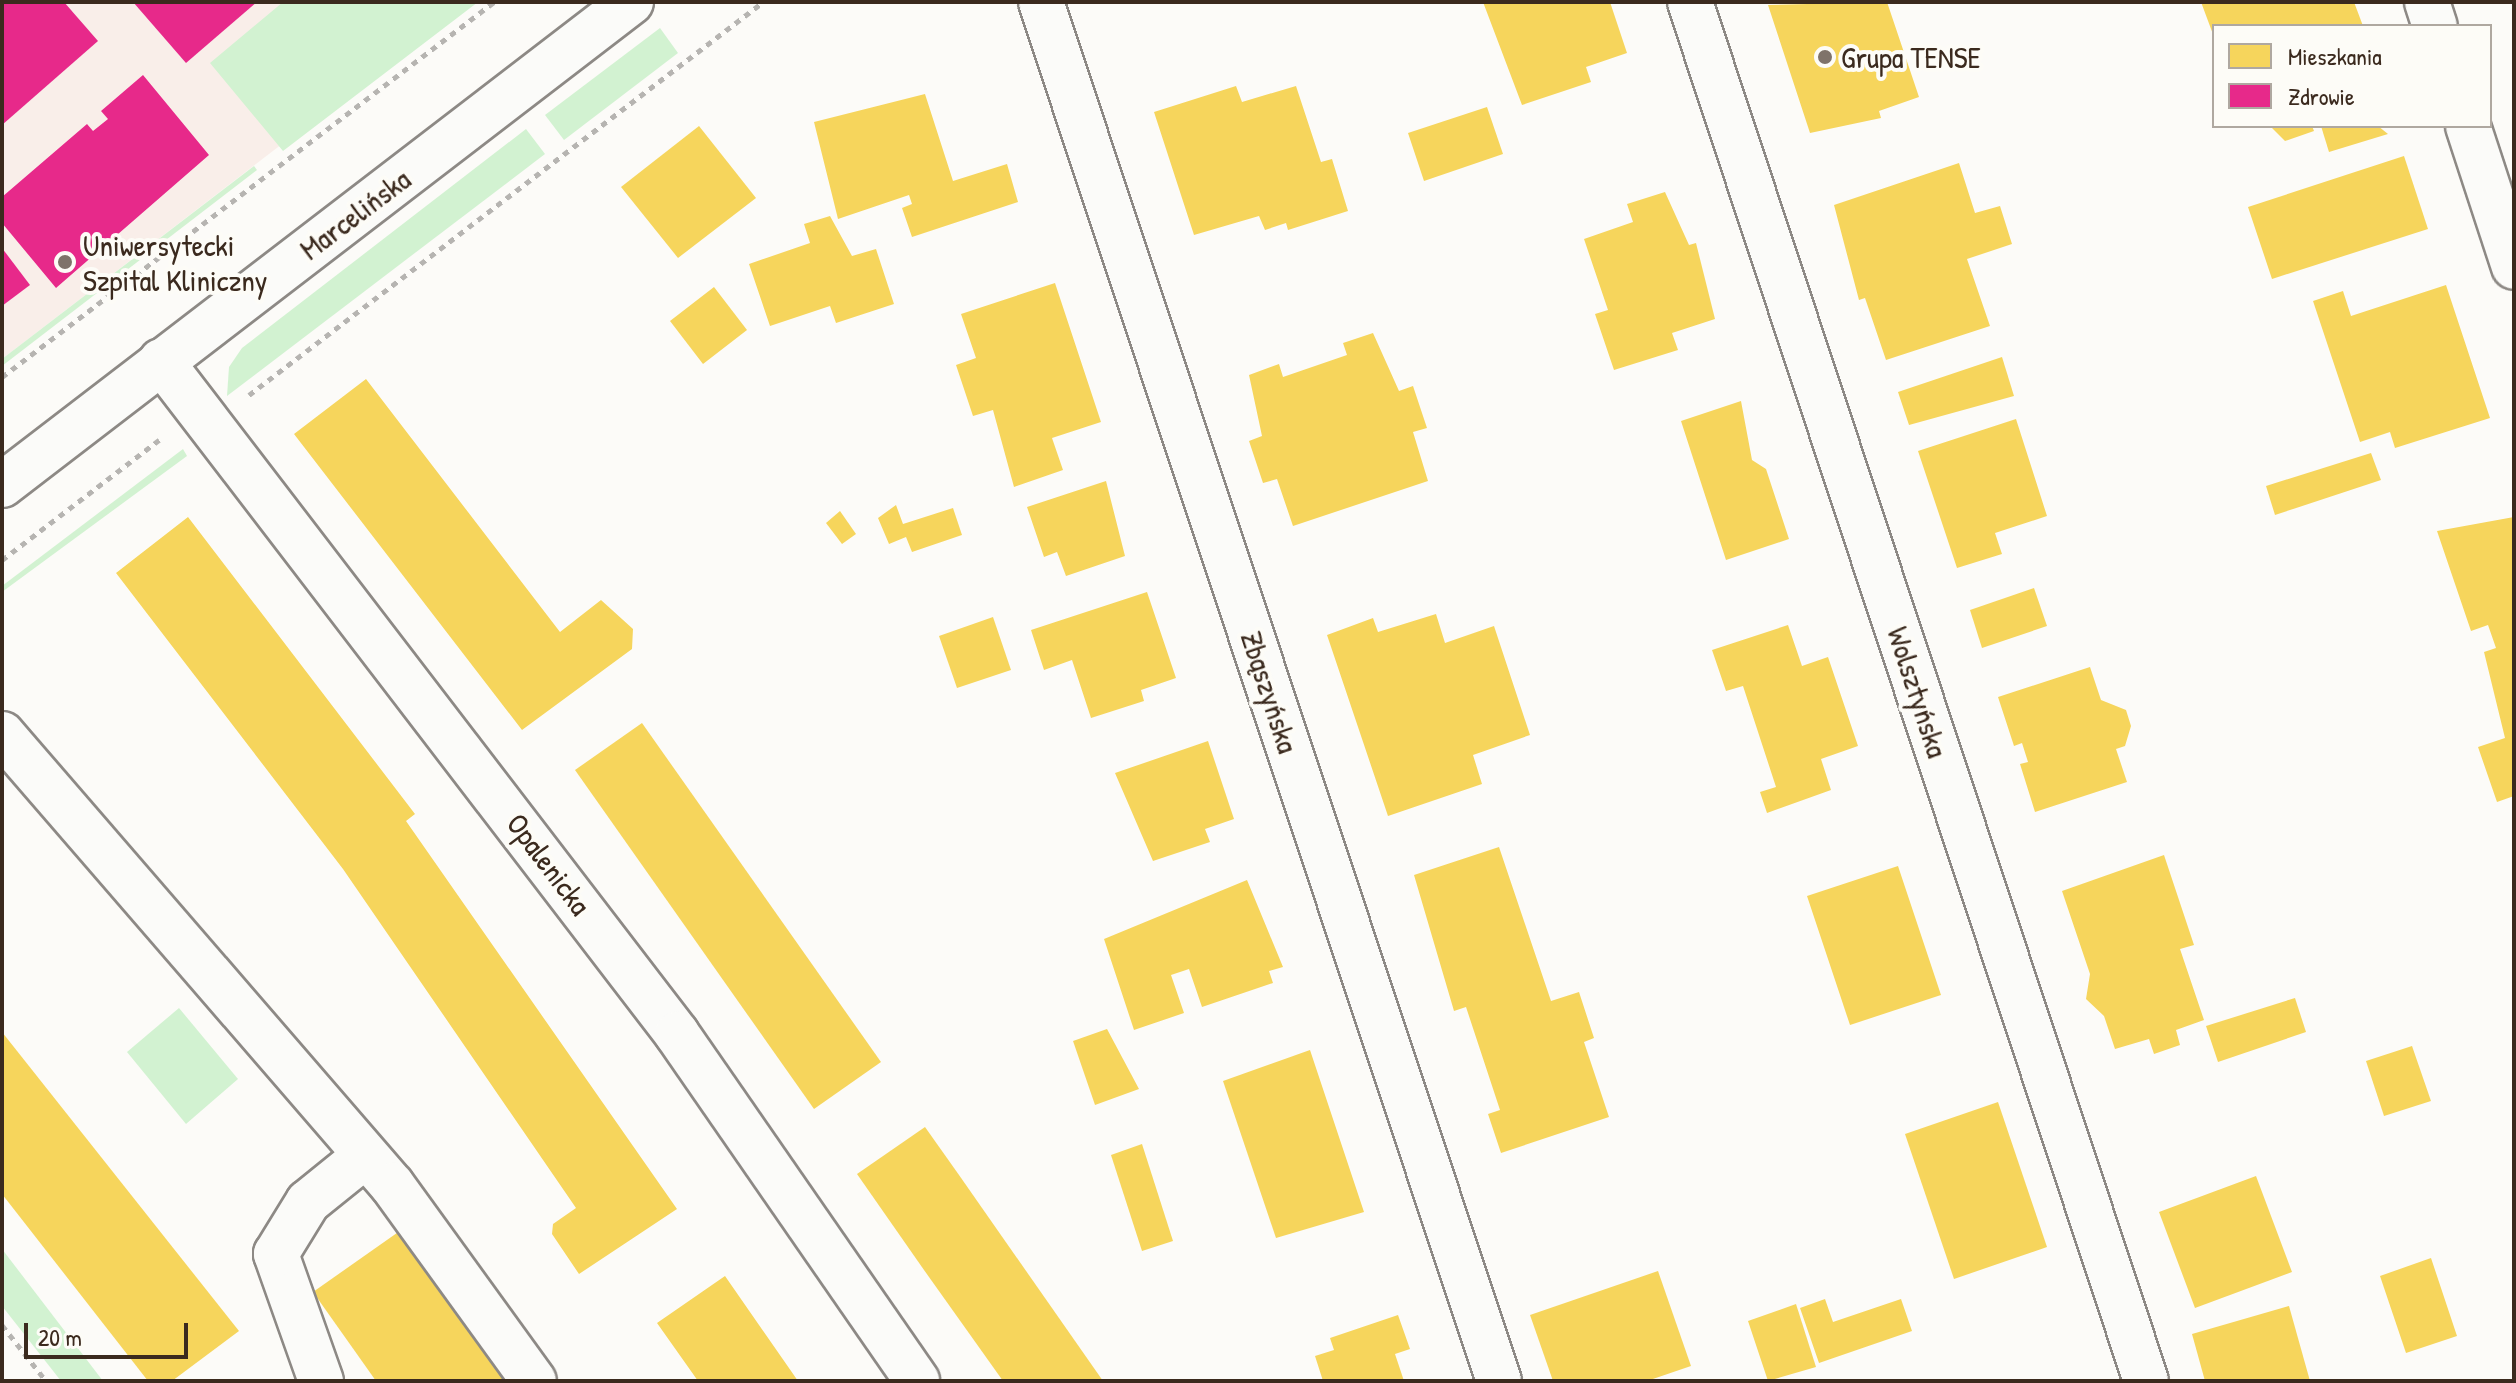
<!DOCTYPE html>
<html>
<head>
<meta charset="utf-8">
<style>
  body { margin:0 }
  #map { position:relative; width:2516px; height:1383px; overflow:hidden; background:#fcfbf8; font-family:"Patrick Hand",sans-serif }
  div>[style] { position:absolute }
  .built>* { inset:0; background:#f9eee9 }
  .green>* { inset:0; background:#d2f2d1 }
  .homes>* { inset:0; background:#f6d55c }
  .health>* { inset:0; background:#e7298a }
  .path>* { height:5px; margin-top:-2.5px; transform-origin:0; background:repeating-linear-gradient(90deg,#b6b4b1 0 6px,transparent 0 12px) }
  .roads { filter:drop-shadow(2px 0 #8d8985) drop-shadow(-2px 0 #8d8985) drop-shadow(0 2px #8d8985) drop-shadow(0 -2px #8d8985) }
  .minor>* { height:44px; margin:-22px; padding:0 22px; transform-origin:22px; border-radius:22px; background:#fbfbf9 }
  .dots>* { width:22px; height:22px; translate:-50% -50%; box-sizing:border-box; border:4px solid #fdfcf7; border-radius:50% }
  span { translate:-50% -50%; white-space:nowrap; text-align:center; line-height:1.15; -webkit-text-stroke:8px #fdfcf7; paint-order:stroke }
  .poi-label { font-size:30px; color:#3b2a1e }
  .left { translate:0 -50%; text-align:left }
  .street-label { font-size:30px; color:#3b2a1e }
  .frame { position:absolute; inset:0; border:4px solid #3b2a1e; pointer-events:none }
  .legend { position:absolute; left:2212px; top:24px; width:280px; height:104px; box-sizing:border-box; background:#fdfcf7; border:2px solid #afa8a0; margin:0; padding:10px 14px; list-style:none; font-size:24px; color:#3b2a1e }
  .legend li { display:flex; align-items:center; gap:16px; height:40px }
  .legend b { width:40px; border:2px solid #afa8a0 }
  .scale { position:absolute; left:24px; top:1323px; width:164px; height:36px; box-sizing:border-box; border:4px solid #3b2a1e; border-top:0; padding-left:10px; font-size:24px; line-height:28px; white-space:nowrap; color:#3b2a1e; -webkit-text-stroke:6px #fdfcf7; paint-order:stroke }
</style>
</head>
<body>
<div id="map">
  <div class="built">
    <div style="clip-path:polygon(2px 2px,467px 2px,2px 359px)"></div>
  </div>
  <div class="green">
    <div style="clip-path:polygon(283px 2px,378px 3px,478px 2px,283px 151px,210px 63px)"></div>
    <div style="clip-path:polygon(660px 28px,678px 53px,564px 140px,545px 115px)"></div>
    <div style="clip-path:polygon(526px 129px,545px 154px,227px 396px,229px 367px,242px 348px)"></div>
    <div style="clip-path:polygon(254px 166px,257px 170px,2px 366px,2px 359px)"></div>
    <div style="clip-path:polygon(183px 449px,187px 456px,2px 592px,2px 586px)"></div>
    <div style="clip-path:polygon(179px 1008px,238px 1079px,186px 1124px,127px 1052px)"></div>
    <div style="clip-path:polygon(2px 1249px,103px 1381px,61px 1381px,2px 1306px)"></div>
  </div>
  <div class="homes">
    <div style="clip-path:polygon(1483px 2px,1610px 2px,1627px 53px,1586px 67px,1591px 82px,1522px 105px)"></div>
    <div style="clip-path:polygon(1887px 2px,1919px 97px,1879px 111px,1881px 118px,1810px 133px,1768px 5px)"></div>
    <div style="clip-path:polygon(2201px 2px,2354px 2px,2363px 26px,2214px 26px,2214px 37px)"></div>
    <div style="clip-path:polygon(1236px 86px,1242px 102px,1296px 86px,1321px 162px,1332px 159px,1348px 211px,1288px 230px,1286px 223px,1265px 230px,1259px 216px,1194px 235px,1154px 112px)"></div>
    <div style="clip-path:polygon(925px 94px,953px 181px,1007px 164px,1018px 202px,912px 237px,902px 208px,912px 204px,909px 195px,838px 219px,814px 122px)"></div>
    <div style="clip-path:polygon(1487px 107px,1503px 154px,1424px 181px,1408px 133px)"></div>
    <div style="clip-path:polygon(699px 126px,756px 198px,678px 258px,621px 187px)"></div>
    <div style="clip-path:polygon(2270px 126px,2312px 126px,2314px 131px,2285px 141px)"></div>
    <div style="clip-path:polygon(2321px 126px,2378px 126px,2388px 134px,2329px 152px)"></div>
    <div style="clip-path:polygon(2404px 156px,2428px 229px,2272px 279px,2248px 207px)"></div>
    <div style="clip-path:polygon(1959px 163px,1975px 213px,2000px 206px,2012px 244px,1967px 259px,1990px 326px,1886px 360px,1865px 298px,1859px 300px,1834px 205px)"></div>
    <div style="clip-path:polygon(1665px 192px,1689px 245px,1696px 243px,1715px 319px,1672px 333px,1678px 350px,1614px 370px,1595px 314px,1608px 310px,1584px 239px,1633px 222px,1627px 204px)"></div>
    <div style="clip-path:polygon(830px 216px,852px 256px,876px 249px,894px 304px,836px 323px,830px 306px,770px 326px,749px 264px,810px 243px,804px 224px)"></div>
    <div style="clip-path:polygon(1055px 283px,1101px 422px,1052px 438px,1063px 470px,1014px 487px,993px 410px,973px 416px,956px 365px,976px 358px,961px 314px)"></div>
    <div style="clip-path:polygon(2446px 285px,2490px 418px,2395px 448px,2390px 432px,2360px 442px,2313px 301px,2343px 291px,2351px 316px)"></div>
    <div style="clip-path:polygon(714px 287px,747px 330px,703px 364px,670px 321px)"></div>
    <div style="clip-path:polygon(1373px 333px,1399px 391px,1413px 386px,1427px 428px,1413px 432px,1428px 481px,1293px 526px,1277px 479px,1263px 483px,1249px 441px,1262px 436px,1249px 375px,1279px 364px,1283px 377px,1347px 355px,1343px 343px)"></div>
    <div style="clip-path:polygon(2002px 357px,2014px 396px,1909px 425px,1898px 392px)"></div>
    <div style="clip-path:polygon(366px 379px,560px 632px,601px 600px,633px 629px,632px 649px,522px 730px,294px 434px)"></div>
    <div style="clip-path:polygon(1741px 401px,1752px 460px,1766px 469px,1789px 539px,1726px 560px,1681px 421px)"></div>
    <div style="clip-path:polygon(2016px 419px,2047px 516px,1995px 533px,2002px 554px,1957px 568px,1918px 451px)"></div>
    <div style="clip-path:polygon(2371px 453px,2381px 480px,2275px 515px,2266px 486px)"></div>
    <div style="clip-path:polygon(1106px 481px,1125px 556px,1066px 576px,1057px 552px,1044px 557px,1027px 507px)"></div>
    <div style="clip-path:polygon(896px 505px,903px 524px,953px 508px,962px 535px,912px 552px,906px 537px,889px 544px,878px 518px)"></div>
    <div style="clip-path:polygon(840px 511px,856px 534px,842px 544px,826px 523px)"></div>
    <div style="clip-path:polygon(188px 517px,415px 814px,406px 821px,677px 1209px,579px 1274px,552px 1234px,553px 1224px,576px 1208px,343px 869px,116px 573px)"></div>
    <div style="clip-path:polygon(2514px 517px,2514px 796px,2497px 802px,2478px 747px,2505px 738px,2484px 652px,2496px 648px,2488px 625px,2471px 631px,2437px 531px)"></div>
    <div style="clip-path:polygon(2034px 588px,2047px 626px,1982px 648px,1970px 610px)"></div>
    <div style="clip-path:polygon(1147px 592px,1176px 678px,1141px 690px,1144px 701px,1091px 718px,1072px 660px,1044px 670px,1031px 630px)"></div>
    <div style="clip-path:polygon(1436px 614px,1445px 643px,1494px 626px,1530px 735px,1473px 755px,1482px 784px,1388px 816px,1327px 635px,1373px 618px,1378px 632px)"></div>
    <div style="clip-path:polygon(993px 617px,1011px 670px,957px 688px,939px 636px)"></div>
    <div style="clip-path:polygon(1788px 625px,1802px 666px,1828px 657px,1858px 746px,1821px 759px,1831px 790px,1767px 813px,1760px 792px,1776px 787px,1743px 686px,1726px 691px,1712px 650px)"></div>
    <div style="clip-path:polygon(2090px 667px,2101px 700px,2126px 710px,2131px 726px,2125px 746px,2116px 749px,2127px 782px,2035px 812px,2020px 764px,2028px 762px,2022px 743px,2014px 746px,1998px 697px)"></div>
    <div style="clip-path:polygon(642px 723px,881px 1062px,814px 1109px,575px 770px)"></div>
    <div style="clip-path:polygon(1208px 741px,1234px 819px,1205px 829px,1210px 842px,1153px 861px,1115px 773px)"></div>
    <div style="clip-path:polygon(1499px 847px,1551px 1001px,1579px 992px,1594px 1038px,1584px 1042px,1609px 1117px,1501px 1153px,1488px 1114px,1500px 1110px,1466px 1007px,1454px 1011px,1414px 875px)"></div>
    <div style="clip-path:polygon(2164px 855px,2194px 945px,2180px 949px,2204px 1020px,2176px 1030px,2180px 1045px,2154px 1054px,2149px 1039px,2115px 1049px,2104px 1016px,2086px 999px,2090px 974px,2062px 891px)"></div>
    <div style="clip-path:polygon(1898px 866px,1941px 995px,1850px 1025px,1807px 896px)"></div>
    <div style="clip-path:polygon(1247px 880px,1283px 967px,1269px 971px,1273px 983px,1202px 1007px,1189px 969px,1171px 975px,1184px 1013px,1134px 1030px,1104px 939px)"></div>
    <div style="clip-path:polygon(2295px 998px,2306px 1032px,2218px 1062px,2206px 1026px)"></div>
    <div style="clip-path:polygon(1107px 1029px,1139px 1089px,1095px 1105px,1073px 1041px)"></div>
    <div style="clip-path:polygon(2px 1032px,239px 1331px,172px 1381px,148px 1381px,2px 1194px)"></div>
    <div style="clip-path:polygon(2412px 1046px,2431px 1101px,2384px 1116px,2366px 1061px)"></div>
    <div style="clip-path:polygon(1310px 1050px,1364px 1212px,1276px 1238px,1223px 1081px)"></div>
    <div style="clip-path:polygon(1998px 1102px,2047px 1247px,1954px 1279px,1905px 1134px)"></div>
    <div style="clip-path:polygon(925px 1127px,959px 1175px,1103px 1381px,1003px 1381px,924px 1270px,857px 1174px)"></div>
    <div style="clip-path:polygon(1142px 1144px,1173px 1241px,1142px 1251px,1111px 1155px)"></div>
    <div style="clip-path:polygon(2256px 1176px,2292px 1272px,2195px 1308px,2159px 1212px)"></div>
    <div style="clip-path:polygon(404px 1228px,513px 1381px,376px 1381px,313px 1292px)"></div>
    <div style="clip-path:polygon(2431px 1258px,2457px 1336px,2406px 1353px,2380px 1276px)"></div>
    <div style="clip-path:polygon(1658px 1271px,1691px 1366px,1647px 1381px,1553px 1381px,1530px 1315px)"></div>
    <div style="clip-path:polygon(725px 1276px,759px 1325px,798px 1381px,698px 1381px,657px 1323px)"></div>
    <div style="clip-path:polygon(1825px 1299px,1833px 1322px,1901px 1299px,1912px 1331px,1819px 1363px,1800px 1308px)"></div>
    <div style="clip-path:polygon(1796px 1304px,1816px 1367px,1768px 1381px,1748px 1321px)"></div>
    <div style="clip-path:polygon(2289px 1306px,2310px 1381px,2205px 1381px,2192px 1334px)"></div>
    <div style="clip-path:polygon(1398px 1315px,1410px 1349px,1395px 1354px,1404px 1381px,1323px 1381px,1315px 1356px,1334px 1350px,1330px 1338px)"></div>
  </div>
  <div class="health">
    <div style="clip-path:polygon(2px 2px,64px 2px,98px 41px,2px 125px)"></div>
    <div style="clip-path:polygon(133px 2px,257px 2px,186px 63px)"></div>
    <div style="clip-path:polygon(143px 75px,209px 155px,56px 288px,2px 223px,2px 197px,87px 124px,93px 131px,108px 119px,101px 111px)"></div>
    <div style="clip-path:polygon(2px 248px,30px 285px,2px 306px)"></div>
  </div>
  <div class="path">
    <div style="left:2px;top:377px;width:619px;rotate:-37.31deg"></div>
    <div style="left:249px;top:395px;width:647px;rotate:-37.4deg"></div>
    <div style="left:2px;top:560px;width:198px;rotate:-37.4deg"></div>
    <div style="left:2px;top:1325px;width:71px;rotate:51.8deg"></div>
  </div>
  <div class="roads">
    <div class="minor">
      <div style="left:1041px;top:2px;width:1453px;rotate:71.63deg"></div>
      <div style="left:1690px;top:2px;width:1452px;rotate:71.7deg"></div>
      <div style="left:2427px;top:2px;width:25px;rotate:72deg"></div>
      <div style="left:2468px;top:126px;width:148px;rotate:71.9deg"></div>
      <div style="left:161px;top:361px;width:848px;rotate:52.52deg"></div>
      <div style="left:677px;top:1034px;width:422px;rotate:55.3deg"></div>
      <div style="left:2px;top:485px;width:793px;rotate:-37.52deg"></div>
      <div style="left:2px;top:734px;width:596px;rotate:49.15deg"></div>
      <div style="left:392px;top:1185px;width:242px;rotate:54.1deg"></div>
      <div style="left:321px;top:1381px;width:135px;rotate:-109.5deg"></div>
      <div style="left:276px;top:1254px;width:61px;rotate:-58.4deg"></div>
      <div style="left:308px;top:1202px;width:73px;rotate:-38.9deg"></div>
    </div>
  </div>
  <div class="dots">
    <div style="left:1825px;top:57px;background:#7f736a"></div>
    <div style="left:65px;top:262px;background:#7f736a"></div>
  </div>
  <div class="poi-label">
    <span class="left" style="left:1841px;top:57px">Grupa TENSE</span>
    <span class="left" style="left:83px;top:262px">Uniwersytecki<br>Szpital Kliniczny</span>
  </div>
  <div class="street-label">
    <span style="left:355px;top:214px;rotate:-37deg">Marcelińska</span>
    <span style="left:1270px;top:692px;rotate:72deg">Zbąszyńska</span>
    <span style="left:1918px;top:692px;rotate:72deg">Wolsztyńska</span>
    <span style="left:549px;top:864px;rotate:53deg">Opalenicka</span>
  </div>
  <div class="frame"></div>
  <ul class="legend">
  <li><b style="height:22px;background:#f6d55c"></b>Mieszkania</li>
  <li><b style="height:22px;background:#e7298a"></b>Zdrowie</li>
  </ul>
  <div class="scale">20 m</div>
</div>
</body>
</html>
